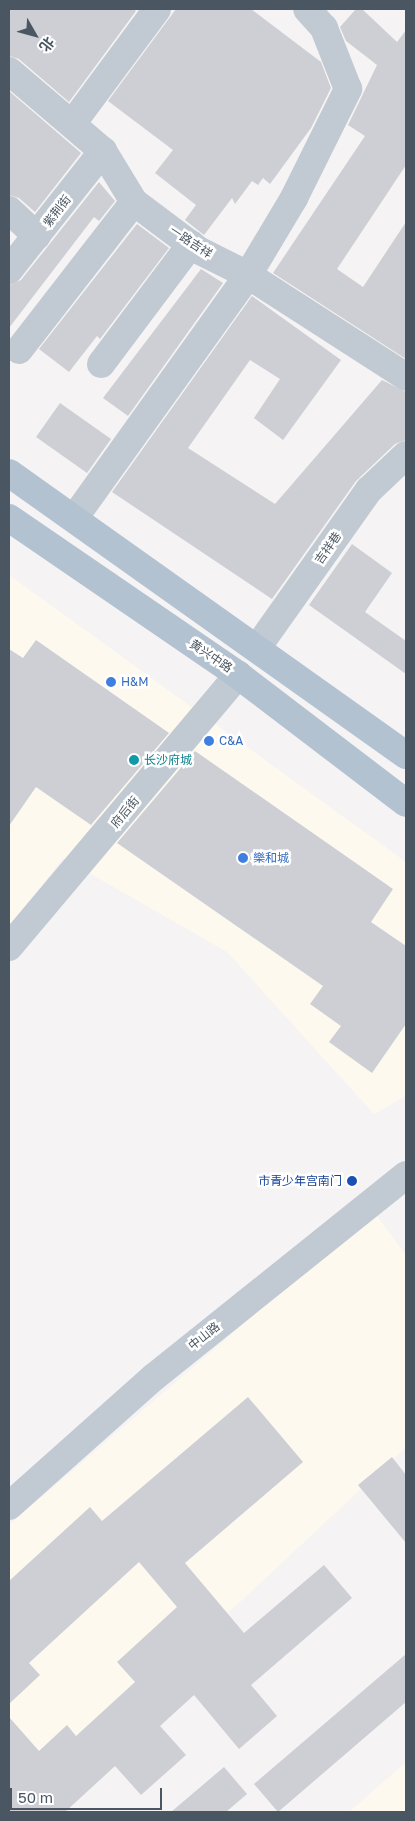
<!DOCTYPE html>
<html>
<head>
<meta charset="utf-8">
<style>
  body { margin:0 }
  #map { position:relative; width:415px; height:1821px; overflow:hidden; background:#f5f3f3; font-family:"Golos Text","Noto Sans SC",sans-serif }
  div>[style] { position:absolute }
  .commercial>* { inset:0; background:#fdf9ef }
  .building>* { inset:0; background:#cdcfd5 }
  .minor>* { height:28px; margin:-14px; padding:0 14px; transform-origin:14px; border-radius:14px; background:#c1cad2 }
  .major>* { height:28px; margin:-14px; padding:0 14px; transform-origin:14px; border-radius:14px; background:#b3c2d1 }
  .dots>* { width:14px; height:14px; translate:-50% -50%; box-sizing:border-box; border:2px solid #fff; border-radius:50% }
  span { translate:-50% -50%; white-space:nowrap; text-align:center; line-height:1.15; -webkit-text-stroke:5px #fff; paint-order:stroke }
  .street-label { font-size:12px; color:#4a5661 }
  .shop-label { font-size:12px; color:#366cbe }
  .left { translate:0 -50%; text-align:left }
  .culture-label { font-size:12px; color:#0d838f }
  .transit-label { font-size:12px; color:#164399 }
  .right { translate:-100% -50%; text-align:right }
  .frame { position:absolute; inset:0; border:10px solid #4a5661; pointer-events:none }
  .north { position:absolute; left:10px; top:10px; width:50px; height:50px; -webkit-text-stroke:4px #fff; paint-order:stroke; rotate:128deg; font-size:14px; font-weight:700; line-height:20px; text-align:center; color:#4a5661 }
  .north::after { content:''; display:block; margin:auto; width:18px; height:22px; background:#4a5661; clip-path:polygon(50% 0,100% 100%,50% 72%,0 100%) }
  .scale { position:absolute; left:10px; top:1788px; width:152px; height:22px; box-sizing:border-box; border:2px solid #4a5661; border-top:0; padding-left:6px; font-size:15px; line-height:18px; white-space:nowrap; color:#4a5661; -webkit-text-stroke:4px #fff; paint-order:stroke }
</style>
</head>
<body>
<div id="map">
  <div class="commercial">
    <div style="clip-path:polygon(9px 575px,406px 862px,406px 1096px,374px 1114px,227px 952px,63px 858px,9px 928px)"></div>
    <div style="clip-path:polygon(374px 1212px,406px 1255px,406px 1447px,15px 1812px,9px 1812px,9px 1525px)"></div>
    <div style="clip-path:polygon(406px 1762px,406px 1812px,349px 1812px)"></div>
  </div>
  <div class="building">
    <div style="clip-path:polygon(9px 9px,133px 9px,136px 11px,69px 102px,19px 59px,9px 56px)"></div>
    <div style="clip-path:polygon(176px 9px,251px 9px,321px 62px,331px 88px,311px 128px,270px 184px,263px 178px,258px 185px,252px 181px,235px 204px,232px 198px,204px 235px,185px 220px,196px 205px,155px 173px,173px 150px,108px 101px)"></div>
    <div style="clip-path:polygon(356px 9px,362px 9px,397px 42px,406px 30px,406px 165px,337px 269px,363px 287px,406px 222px,406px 359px,273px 273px,365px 136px,348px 125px,377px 65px,346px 41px,340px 27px)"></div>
    <div style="clip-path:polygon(9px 91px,81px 153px,35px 212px,19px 198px,9px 195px)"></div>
    <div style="clip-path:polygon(99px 182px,115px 201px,99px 221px,94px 217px,9px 328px,9px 285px,21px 280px)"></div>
    <div style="clip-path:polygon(137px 224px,169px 248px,100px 339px,97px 336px,69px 372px,39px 349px)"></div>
    <div style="clip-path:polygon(201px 269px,223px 283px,128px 416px,103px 398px)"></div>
    <div style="clip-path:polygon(252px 296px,341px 360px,283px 440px,254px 418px,280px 379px,250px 360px,188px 448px,275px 504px,382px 380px,406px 392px,406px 440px,395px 444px,356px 481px,272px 599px,112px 492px)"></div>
    <div style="clip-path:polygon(60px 403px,111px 439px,87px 473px,36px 437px)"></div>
    <div style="clip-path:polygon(352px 544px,392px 573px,365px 612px,406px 641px,406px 674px,309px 605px)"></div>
    <div style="clip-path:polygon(36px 640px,169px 733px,91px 825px,36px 787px,9px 826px,9px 649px,23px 658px)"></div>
    <div style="clip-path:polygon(195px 751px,393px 889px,371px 922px,406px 946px,406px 1024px,372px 1073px,329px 1042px,341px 1026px,310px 1004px,323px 986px,117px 843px)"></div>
    <div style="clip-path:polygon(248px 1397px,303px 1462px,185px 1563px,244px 1633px,324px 1565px,352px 1598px,251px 1685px,277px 1716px,239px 1749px,194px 1695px,160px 1726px,186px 1755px,141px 1795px,115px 1766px,65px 1812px,9px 1812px,9px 1717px,39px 1751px,67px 1725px,76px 1736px,135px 1682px,117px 1662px,177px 1607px,139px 1562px,29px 1663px,40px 1675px,9px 1704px,9px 1581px,90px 1507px,102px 1521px)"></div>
    <div style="clip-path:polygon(392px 1457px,406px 1475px,406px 1543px,358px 1485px)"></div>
    <div style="clip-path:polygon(406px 1654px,406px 1702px,278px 1812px,254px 1784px)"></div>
    <div style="clip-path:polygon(224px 1767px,247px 1794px,226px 1812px,171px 1812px)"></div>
  </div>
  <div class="minor">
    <div style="left:9px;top:71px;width:123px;rotate:40.4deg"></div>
    <div style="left:103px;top:151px;width:60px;rotate:58.7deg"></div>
    <div style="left:134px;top:202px;width:80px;rotate:36.9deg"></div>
    <div style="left:198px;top:250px;width:56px;rotate:26.6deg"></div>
    <div style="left:248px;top:275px;width:188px;rotate:32.8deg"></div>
    <div style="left:72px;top:124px;width:143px;rotate:-53.5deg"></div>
    <div style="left:9px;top:210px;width:38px;rotate:43deg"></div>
    <div style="left:9px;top:270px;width:152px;rotate:-51.7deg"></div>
    <div style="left:19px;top:350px;width:187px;rotate:-52.2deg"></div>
    <div style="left:101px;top:364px;width:150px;rotate:-53.1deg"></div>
    <div style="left:75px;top:517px;width:297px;rotate:-54.4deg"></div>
    <div style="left:248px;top:275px;width:90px;rotate:-59.1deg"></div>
    <div style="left:294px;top:198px;width:122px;rotate:-63.6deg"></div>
    <div style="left:348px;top:89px;width:66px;rotate:-111.5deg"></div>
    <div style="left:324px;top:28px;width:25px;rotate:-132deg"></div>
    <div style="left:257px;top:648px;width:194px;rotate:-54.7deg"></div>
    <div style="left:369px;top:490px;width:51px;rotate:-43.4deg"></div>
    <div style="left:9px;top:947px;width:356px;rotate:-49.9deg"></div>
    <div style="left:9px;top:1506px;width:194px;rotate:-41.7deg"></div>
    <div style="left:154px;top:1377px;width:323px;rotate:-38.7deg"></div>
  </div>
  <div class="major">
    <div style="left:9px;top:473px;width:487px;rotate:35.4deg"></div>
    <div style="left:9px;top:518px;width:278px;rotate:34.4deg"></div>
    <div style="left:238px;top:675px;width:211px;rotate:37.3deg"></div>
  </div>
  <div class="dots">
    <div style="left:111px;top:682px;background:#3f7fe0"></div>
    <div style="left:209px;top:741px;background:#3f7fe0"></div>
    <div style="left:134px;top:760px;background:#0f9aa8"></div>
    <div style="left:243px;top:858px;background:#3f7fe0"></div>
    <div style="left:352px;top:1181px;background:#1a4fb4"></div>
  </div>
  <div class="street-label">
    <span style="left:57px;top:211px;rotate:-52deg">紫荆街</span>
    <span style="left:191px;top:242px;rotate:33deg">一路吉祥</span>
    <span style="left:328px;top:548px;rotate:-55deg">吉祥巷</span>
    <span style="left:211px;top:656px;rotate:34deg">黄兴中路</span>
    <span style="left:125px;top:812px;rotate:-50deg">府后街</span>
    <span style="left:204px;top:1336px;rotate:-39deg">中山路</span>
  </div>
  <div class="shop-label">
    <span class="left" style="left:121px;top:682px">H&amp;M</span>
    <span class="left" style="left:219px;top:741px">C&amp;A</span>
    <span class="left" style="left:253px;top:858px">樂和城</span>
  </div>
  <div class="culture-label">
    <span class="left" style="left:144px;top:760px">长沙府城</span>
  </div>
  <div class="transit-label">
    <span class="right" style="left:342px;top:1181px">市青少年宫南门</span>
  </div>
  <div class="frame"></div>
  <div class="north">北</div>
  <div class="scale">50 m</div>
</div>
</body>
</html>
